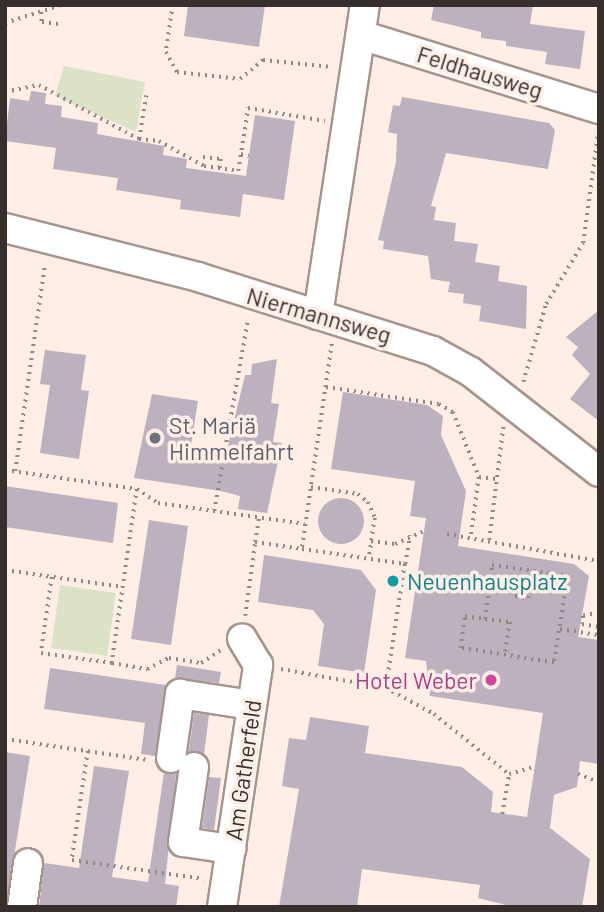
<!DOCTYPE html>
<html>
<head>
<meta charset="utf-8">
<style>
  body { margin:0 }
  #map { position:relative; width:604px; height:912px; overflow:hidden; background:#feeee6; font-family:Barlow,sans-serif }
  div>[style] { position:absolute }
  .green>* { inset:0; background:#dbe2c5 }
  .building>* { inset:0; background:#bdb0bf }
  .round { border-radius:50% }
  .path>* { height:3.5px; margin-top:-1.75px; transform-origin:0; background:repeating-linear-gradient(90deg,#938782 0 2px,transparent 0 7px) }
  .roads { filter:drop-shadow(2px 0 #a7948c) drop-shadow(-2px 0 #a7948c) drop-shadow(0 2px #a7948c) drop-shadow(0 -2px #a7948c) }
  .minor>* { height:28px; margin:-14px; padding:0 14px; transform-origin:14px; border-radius:14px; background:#fff }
  .dots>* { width:19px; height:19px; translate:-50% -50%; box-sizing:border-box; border:4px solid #feeee6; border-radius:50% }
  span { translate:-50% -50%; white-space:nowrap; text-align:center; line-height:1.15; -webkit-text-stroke:7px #feeee6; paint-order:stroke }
  .street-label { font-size:23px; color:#372f2c }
  .worship-label { font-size:23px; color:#5b616d }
  .left { translate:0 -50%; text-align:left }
  .culture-label { font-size:23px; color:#0d838f }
  .hotel-label { font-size:23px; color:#b23c85 }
  .right { translate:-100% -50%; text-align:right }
  .frame { position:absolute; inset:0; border:7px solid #372f2c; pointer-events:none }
</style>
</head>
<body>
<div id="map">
  <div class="green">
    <div style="clip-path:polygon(64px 66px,145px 82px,136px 132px,55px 96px)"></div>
    <div style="clip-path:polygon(60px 585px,116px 593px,107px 656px,51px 648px)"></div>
  </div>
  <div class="building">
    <div style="clip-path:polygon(188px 5px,265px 5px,259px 47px,184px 36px)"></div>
    <div style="clip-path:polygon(434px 5px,533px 5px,530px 24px,585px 31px,580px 69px,545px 64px,547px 52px,506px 46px,506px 41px,481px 38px,481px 32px,431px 20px)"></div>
    <div style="clip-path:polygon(31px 91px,46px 93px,45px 104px,62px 106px,61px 117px,98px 123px,97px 134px,164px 146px,163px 155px,187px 159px,186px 168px,246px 176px,255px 115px,295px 121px,284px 200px,243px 194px,240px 217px,180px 209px,181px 200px,116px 190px,118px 178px,53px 169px,56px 148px,5px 141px,10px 98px,29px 101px)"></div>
    <div style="clip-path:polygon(402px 97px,549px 123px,555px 130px,548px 169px,446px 153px,431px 206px,436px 207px,434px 220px,456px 223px,454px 241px,478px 244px,475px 262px,500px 266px,498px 281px,527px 286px,526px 329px,479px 321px,481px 306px,463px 303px,464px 294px,448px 292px,450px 282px,431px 279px,428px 256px,383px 249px,384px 241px,378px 240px,396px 162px,397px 134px,388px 132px,393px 105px,400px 106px)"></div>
    <div style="clip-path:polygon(599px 310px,599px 421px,570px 399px,590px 374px,572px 355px,578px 347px,566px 337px)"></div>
    <div style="clip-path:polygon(45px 350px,86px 355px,81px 390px,89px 391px,79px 459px,40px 453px,50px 385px,40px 384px)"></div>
    <div style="clip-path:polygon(277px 359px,271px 403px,279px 404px,273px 442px,282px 443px,267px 513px,238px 509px,240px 496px,221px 491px,134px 478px,152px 394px,198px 401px,191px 445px,227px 450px,245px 375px,251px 375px,252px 364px)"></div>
    <div style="clip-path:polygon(343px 392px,427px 405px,443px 416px,441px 435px,466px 491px,458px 546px,574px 564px,589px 576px,578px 637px,599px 640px,599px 764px,580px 761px,577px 787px,554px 795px,550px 828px,590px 859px,582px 907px,514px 907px,478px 898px,480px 885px,362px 869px,357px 907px,279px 907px,299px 789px,282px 786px,289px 738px,306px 740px,310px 717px,369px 726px,365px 753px,462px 767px,493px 792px,491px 812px,527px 817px,543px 713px,430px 696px,426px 661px,405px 658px,426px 518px,410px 516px,415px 481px,331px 469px)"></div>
    <div style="clip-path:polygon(5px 486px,118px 503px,113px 543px,5px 527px)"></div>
    <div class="round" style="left:318px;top:498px;width:46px;height:46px"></div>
    <div style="clip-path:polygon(149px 520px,188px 526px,171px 645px,131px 639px)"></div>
    <div style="clip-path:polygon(264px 555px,361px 570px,376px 590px,364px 673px,318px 666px,324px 624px,313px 610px,258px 602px)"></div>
    <div style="clip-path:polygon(177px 665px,221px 672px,219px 683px,175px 678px)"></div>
    <div style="clip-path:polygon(50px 668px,166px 685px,155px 756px,141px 754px,145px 723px,44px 709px)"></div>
    <div style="clip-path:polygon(194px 713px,209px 715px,204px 754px,189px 751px)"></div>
    <div style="clip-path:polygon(5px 752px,30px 756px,6px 907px,5px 907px)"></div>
    <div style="clip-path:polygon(94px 766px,129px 771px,112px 877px,148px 882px,164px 772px,176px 774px,165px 884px,179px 886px,176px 907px,39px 907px,44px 863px,79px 868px)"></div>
    <div style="clip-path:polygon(209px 777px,221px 778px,214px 830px,202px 828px)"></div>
  </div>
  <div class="path">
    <div style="left:41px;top:5px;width:17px;rotate:87deg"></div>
    <div style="left:42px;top:22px;width:17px;rotate:7deg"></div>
    <div style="left:173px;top:5px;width:48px;rotate:98.5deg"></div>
    <div style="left:166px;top:52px;width:23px;rotate:61deg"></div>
    <div style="left:177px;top:72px;width:63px;rotate:6.3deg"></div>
    <div style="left:240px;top:79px;width:30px;rotate:-40deg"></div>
    <div style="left:263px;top:60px;width:69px;rotate:5.8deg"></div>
    <div style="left:5px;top:23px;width:59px;rotate:-17.8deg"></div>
    <div style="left:5px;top:92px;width:35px;rotate:-12deg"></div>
    <div style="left:39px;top:85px;width:114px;rotate:28.4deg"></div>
    <div style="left:139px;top:139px;width:20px;rotate:6deg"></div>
    <div style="left:159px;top:141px;width:51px;rotate:29.1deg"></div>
    <div style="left:204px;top:166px;width:34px;rotate:8deg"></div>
    <div style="left:238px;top:171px;width:64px;rotate:-81deg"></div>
    <div style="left:248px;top:108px;width:78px;rotate:9.6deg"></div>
    <div style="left:139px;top:139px;width:44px;rotate:-80.8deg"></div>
    <div style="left:241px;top:154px;width:8px;rotate:14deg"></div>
    <div style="left:203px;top:157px;width:18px;rotate:6deg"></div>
    <div style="left:221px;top:159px;width:14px;rotate:98deg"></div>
    <div style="left:332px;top:344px;width:207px;rotate:98.3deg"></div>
    <div style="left:302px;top:549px;width:104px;rotate:8.3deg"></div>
    <div style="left:405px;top:564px;width:125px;rotate:98.7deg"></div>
    <div style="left:386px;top:688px;width:55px;rotate:28.4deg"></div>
    <div style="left:434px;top:714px;width:96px;rotate:38.7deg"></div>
    <div style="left:509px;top:774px;width:26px;rotate:-16deg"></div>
    <div style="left:523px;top:382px;width:81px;rotate:-73.6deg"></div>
    <div style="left:546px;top:304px;width:71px;rotate:-58.8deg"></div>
    <div style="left:583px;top:243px;width:112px;rotate:-82.3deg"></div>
    <div style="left:326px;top:387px;width:114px;rotate:8.6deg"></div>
    <div style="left:439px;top:404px;width:16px;rotate:30deg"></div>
    <div style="left:453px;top:412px;width:70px;rotate:68.2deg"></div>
    <div style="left:479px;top:477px;width:61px;rotate:97.6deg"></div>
    <div style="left:5px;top:470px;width:133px;rotate:8.2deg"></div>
    <div style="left:137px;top:489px;width:25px;rotate:34deg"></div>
    <div style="left:158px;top:503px;width:148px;rotate:8.1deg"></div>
    <div style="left:15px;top:471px;width:210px;rotate:-81.8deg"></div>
    <div style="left:479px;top:477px;width:17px;rotate:7deg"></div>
    <div style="left:311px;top:487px;width:48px;rotate:8.5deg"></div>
    <div style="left:358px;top:494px;width:13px;rotate:39deg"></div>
    <div style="left:368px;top:502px;width:17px;rotate:66deg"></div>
    <div style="left:375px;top:518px;width:40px;rotate:98.5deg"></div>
    <div style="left:137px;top:489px;width:176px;rotate:98.2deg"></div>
    <div style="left:112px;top:663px;width:36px;rotate:10deg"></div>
    <div style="left:147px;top:669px;width:25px;rotate:-27deg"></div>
    <div style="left:169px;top:658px;width:32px;rotate:9deg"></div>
    <div style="left:201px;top:663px;width:24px;rotate:-33deg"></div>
    <div style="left:214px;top:511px;width:195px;rotate:-80deg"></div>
    <div style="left:447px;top:534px;width:154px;rotate:10.1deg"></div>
    <div style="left:489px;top:540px;width:114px;rotate:-82.9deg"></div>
    <div style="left:371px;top:541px;width:24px;rotate:7deg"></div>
    <div style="left:395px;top:544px;width:32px;rotate:-24deg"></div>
    <div style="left:255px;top:542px;width:24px;rotate:-81deg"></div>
    <div style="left:405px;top:564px;width:29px;rotate:-80deg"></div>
    <div style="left:492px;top:565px;width:77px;rotate:8.2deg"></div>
    <div style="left:568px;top:576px;width:88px;rotate:99.1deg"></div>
    <div style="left:554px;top:663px;width:95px;rotate:-170.9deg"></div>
    <div style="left:460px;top:648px;width:32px;rotate:-81deg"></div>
    <div style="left:465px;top:616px;width:20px;rotate:9deg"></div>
    <div style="left:485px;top:619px;width:54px;rotate:-82.6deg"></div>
    <div style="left:5px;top:570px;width:119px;rotate:8.2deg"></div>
    <div style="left:52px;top:577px;width:77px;rotate:98.2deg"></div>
    <div style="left:41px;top:653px;width:72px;rotate:8deg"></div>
    <div style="left:515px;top:596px;width:13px;rotate:9deg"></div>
    <div style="left:528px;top:598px;width:27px;rotate:-82deg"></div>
    <div style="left:599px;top:613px;width:16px;rotate:169deg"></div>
    <div style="left:583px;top:616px;width:8px;rotate:97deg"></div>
    <div style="left:582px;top:624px;width:17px;rotate:10deg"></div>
    <div style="left:245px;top:616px;width:75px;rotate:-82.3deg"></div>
    <div style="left:255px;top:542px;width:48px;rotate:8.5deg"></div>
    <div style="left:485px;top:619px;width:25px;rotate:7deg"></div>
    <div style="left:510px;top:622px;width:33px;rotate:99deg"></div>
    <div style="left:560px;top:629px;width:38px;rotate:9deg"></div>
    <div style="left:598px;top:635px;width:5px;rotate:-79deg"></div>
    <div style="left:281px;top:669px;width:107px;rotate:10.3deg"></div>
    <div style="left:5px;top:739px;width:144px;rotate:8.4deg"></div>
    <div style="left:88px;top:751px;width:110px;rotate:98.4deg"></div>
    <div style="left:72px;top:860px;width:133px;rotate:8.2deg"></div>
    <div style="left:578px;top:774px;width:22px;rotate:21deg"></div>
    <div style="left:502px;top:814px;width:41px;rotate:-80.1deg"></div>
    <div style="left:488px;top:907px;width:7px;rotate:-74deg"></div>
  </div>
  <div class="roads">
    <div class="minor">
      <div style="left:361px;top:35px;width:249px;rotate:17.3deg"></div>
      <div style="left:5px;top:228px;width:199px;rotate:14.2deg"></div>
      <div style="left:198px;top:277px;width:246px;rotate:17.5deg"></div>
      <div style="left:433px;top:351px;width:43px;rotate:28.9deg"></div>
      <div style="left:471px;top:372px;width:162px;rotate:38deg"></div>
      <div style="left:318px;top:315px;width:314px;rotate:-81.4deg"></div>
      <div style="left:171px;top:758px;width:65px;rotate:-82deg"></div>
      <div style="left:180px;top:694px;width:73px;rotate:8.7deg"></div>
      <div style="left:194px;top:767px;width:76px;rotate:98.3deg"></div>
      <div style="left:183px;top:842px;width:49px;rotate:8.3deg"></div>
      <div style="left:22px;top:907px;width:44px;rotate:-82.2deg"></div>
      <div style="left:222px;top:907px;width:245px;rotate:-81.5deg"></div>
      <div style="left:258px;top:665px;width:31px;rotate:-121deg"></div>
    </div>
  </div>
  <div class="dots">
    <div style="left:155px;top:438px;background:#6b7280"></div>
    <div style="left:393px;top:581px;background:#0f9aa8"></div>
    <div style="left:491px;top:680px;background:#d1479c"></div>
  </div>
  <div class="street-label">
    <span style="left:480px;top:72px;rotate:17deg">Feldhausweg</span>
    <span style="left:319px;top:315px;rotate:16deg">Niermannsweg</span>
    <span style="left:243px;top:770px;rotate:-82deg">Am Gatherfeld</span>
  </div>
  <div class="worship-label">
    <span class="left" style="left:169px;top:438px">St. Mariä<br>Himmelfahrt</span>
  </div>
  <div class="culture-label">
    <span class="left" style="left:407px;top:581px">Neuenhausplatz</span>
  </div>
  <div class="hotel-label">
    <span class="right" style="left:477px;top:680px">Hotel Weber</span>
  </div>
  <div class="frame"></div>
</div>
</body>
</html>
